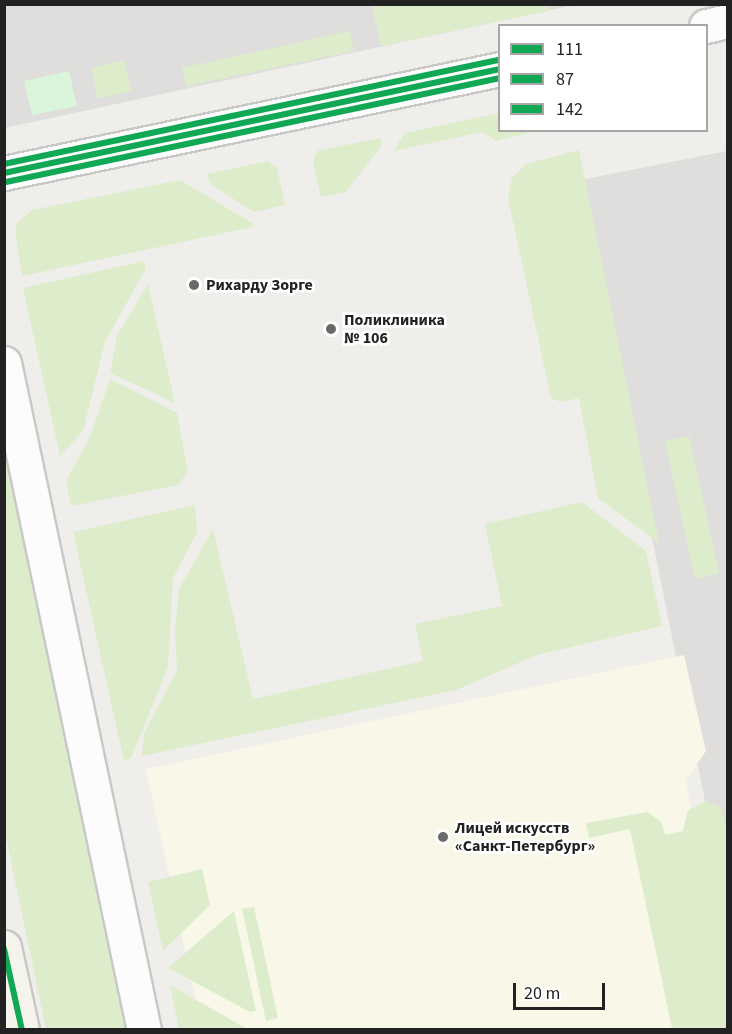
<!DOCTYPE html>
<html>
<head>
<meta charset="utf-8">
<style>
  body { margin:0 }
  #map { position:relative; width:732px; height:1034px; overflow:hidden; background:#f0eeeb; font-family:"Source Sans 3",sans-serif }
  div>[style] { position:absolute }
  .residential>* { inset:0; background:#dfdedc }
  .education>* { inset:0; background:#f8f7e8 }
  .grass>* { inset:0; background:#ddeccb }
  .park>* { inset:0; background:#daf5da }
  .roads { filter:drop-shadow(2px 0 #c9c8c7) drop-shadow(-2px 0 #c9c8c7) drop-shadow(0 2px #c9c8c7) drop-shadow(0 -2px #c9c8c7) }
  .minor>* { height:33px; margin:-16.5px; padding:0 16.5px; transform-origin:16.5px; border-radius:16.5px; background:#fdfcfc }
  .secondary>* { height:33px; margin:-16.5px; padding:0 16.5px; transform-origin:16.5px; border-radius:16.5px; background:#f4f4ed }
  .bus-1>* { height:6px; margin:-3px; padding:0 3px; transform-origin:3px; border-radius:3px; background:#10a855 }
  .bus-2>* { height:6px; margin:-3px; padding:0 3px; transform-origin:3px; border-radius:3px; background:#10a855 }
  .bus-3>* { height:6px; margin:-3px; padding:0 3px; transform-origin:3px; border-radius:3px; background:#10a855 }
  .dots>* { width:16px; height:16px; translate:-50% -50%; box-sizing:border-box; border:3px solid #fff; border-radius:50% }
  span { translate:-50% -50%; white-space:nowrap; text-align:center; line-height:1.15; -webkit-text-stroke:5px #fff; paint-order:stroke }
  .poi-label { font-size:16px; color:#222; font-weight:700 }
  .left { translate:0 -50%; text-align:left }
  .frame { position:absolute; inset:0; border:6px solid #222; pointer-events:none }
  .legend { position:absolute; left:498px; top:24px; width:210px; height:108px; box-sizing:border-box; background:#fff; border:2px solid #a7a7a7; margin:0; padding:8px 10px; list-style:none; font-size:18px; color:#222 }
  .legend li { display:flex; align-items:center; gap:12px; height:30px }
  .legend b { width:30px; border:2px solid #a7a7a7 }
  .scale { position:absolute; left:513px; top:983px; width:92px; height:27px; box-sizing:border-box; border:3px solid #222; border-top:0; padding-left:8px; font-size:18px; line-height:21px; white-space:nowrap; color:#222; -webkit-text-stroke:4px #fff; paint-order:stroke }
</style>
</head>
<body>
<div id="map">
  <div class="residential">
    <div style="clip-path:polygon(5px 4px,574px 5px,5px 128px)"></div>
    <div style="clip-path:polygon(727px 151px,727px 910px,580px 180px)"></div>
  </div>
  <div class="education">
    <div style="clip-path:polygon(684px 655px,706px 751px,686px 780px,727px 1029px,202px 1029px,146px 769px)"></div>
  </div>
  <div class="grass">
    <div style="clip-path:polygon(546px 4px,548px 11px,381px 46px,372px 5px)"></div>
    <div style="clip-path:polygon(350px 31px,354px 51px,186px 86px,182px 68px)"></div>
    <div style="clip-path:polygon(124px 60px,131px 91px,98px 99px,91px 68px)"></div>
    <div style="clip-path:polygon(499px 113px,500px 130px,536px 131px,496px 141px,483px 132px,393px 151px,405px 133px)"></div>
    <div style="clip-path:polygon(380px 138px,382px 145px,346px 192px,321px 197px,313px 162px,317px 151px)"></div>
    <div style="clip-path:polygon(579px 150px,659px 543px,598px 498px,579px 398px,561px 402px,551px 398px,508px 198px,512px 178px,526px 164px)"></div>
    <div style="clip-path:polygon(268px 161px,277px 168px,285px 205px,254px 212px,210px 184px,207px 174px)"></div>
    <div style="clip-path:polygon(180px 180px,252px 223px,253px 227px,22px 276px,15px 232px,17px 223px,32px 210px)"></div>
    <div style="clip-path:polygon(144px 261px,146px 268px,105px 342px,83px 431px,60px 456px,23px 288px)"></div>
    <div style="clip-path:polygon(148px 284px,175px 403px,110px 373px,117px 336px)"></div>
    <div style="clip-path:polygon(110px 379px,177px 413px,188px 472px,178px 485px,71px 506px,66px 481px,90px 437px)"></div>
    <div style="clip-path:polygon(689px 436px,719px 573px,695px 579px,665px 441px)"></div>
    <div style="clip-path:polygon(4px 445px,127px 1029px,46px 1029px,5px 833px)"></div>
    <div style="clip-path:polygon(582px 502px,646px 551px,662px 626px,537px 655px,456px 690px,142px 756px,144px 733px,177px 670px,175px 630px,179px 589px,213px 529px,253px 699px,423px 661px,415px 624px,502px 606px,485px 524px)"></div>
    <div style="clip-path:polygon(195px 505px,197px 532px,173px 578px,168px 667px,131px 758px,124px 761px,73px 532px)"></div>
    <div style="clip-path:polygon(706px 801px,721px 807px,727px 828px,727px 1029px,669px 1029px,672px 1028px,630px 829px,589px 838px,586px 823px,648px 812px,662px 823px,665px 835px,683px 831px,688px 810px)"></div>
    <div style="clip-path:polygon(202px 869px,210px 905px,163px 951px,148px 882px)"></div>
    <div style="clip-path:polygon(254px 907px,278px 1018px,266px 1021px,242px 909px)"></div>
    <div style="clip-path:polygon(234px 911px,256px 1011px,250px 1012px,168px 968px)"></div>
    <div style="clip-path:polygon(170px 985px,247px 1029px,179px 1029px)"></div>
  </div>
  <div class="park">
    <div style="clip-path:polygon(69px 71px,77px 106px,32px 115px,24px 81px)"></div>
  </div>
  <div class="roads">
    <div class="minor">
      <div style="left:706px;top:26px;width:23px;rotate:-13deg"></div>
      <div style="left:4px;top:173px;width:507px;rotate:-11.84deg"></div>
      <div style="left:4px;top:363px;width:682px;rotate:78.15deg"></div>
    </div>
    <div class="secondary">
      <div style="left:4px;top:947px;width:85px;rotate:77.8deg"></div>
    </div>
  </div>
  <div class="bus-1">
    <div style="left:4px;top:173px;width:507px;rotate:-11.84deg"></div>
    <div style="left:4px;top:949px;width:83px;rotate:77.5deg"></div>
  </div>
  <div class="bus-2">
    <div style="left:6px;top:182px;width:505px;rotate:-11.89deg"></div>
  </div>
  <div class="bus-3">
    <div style="left:4px;top:164px;width:505px;rotate:-11.89deg"></div>
  </div>
  <div class="dots">
    <div style="left:194px;top:285px;background:#6a6968"></div>
    <div style="left:331px;top:329px;background:#6a6968"></div>
    <div style="left:443px;top:837px;background:#6a6968"></div>
  </div>
  <div class="poi-label">
    <span class="left" style="left:206px;top:285px">Рихарду Зорге</span>
    <span class="left" style="left:344px;top:329px">Поликлиника<br>№ 106</span>
    <span class="left" style="left:455px;top:837px">Лицей искусств<br>«Санкт-Петербург»</span>
  </div>
  <div class="frame"></div>
  <ul class="legend">
  <li><b style="height:8px;background:#10a855"></b>111</li>
  <li><b style="height:8px;background:#10a855"></b>87</li>
  <li><b style="height:8px;background:#10a855"></b>142</li>
  </ul>
  <div class="scale">20 m</div>
</div>
</body>
</html>
